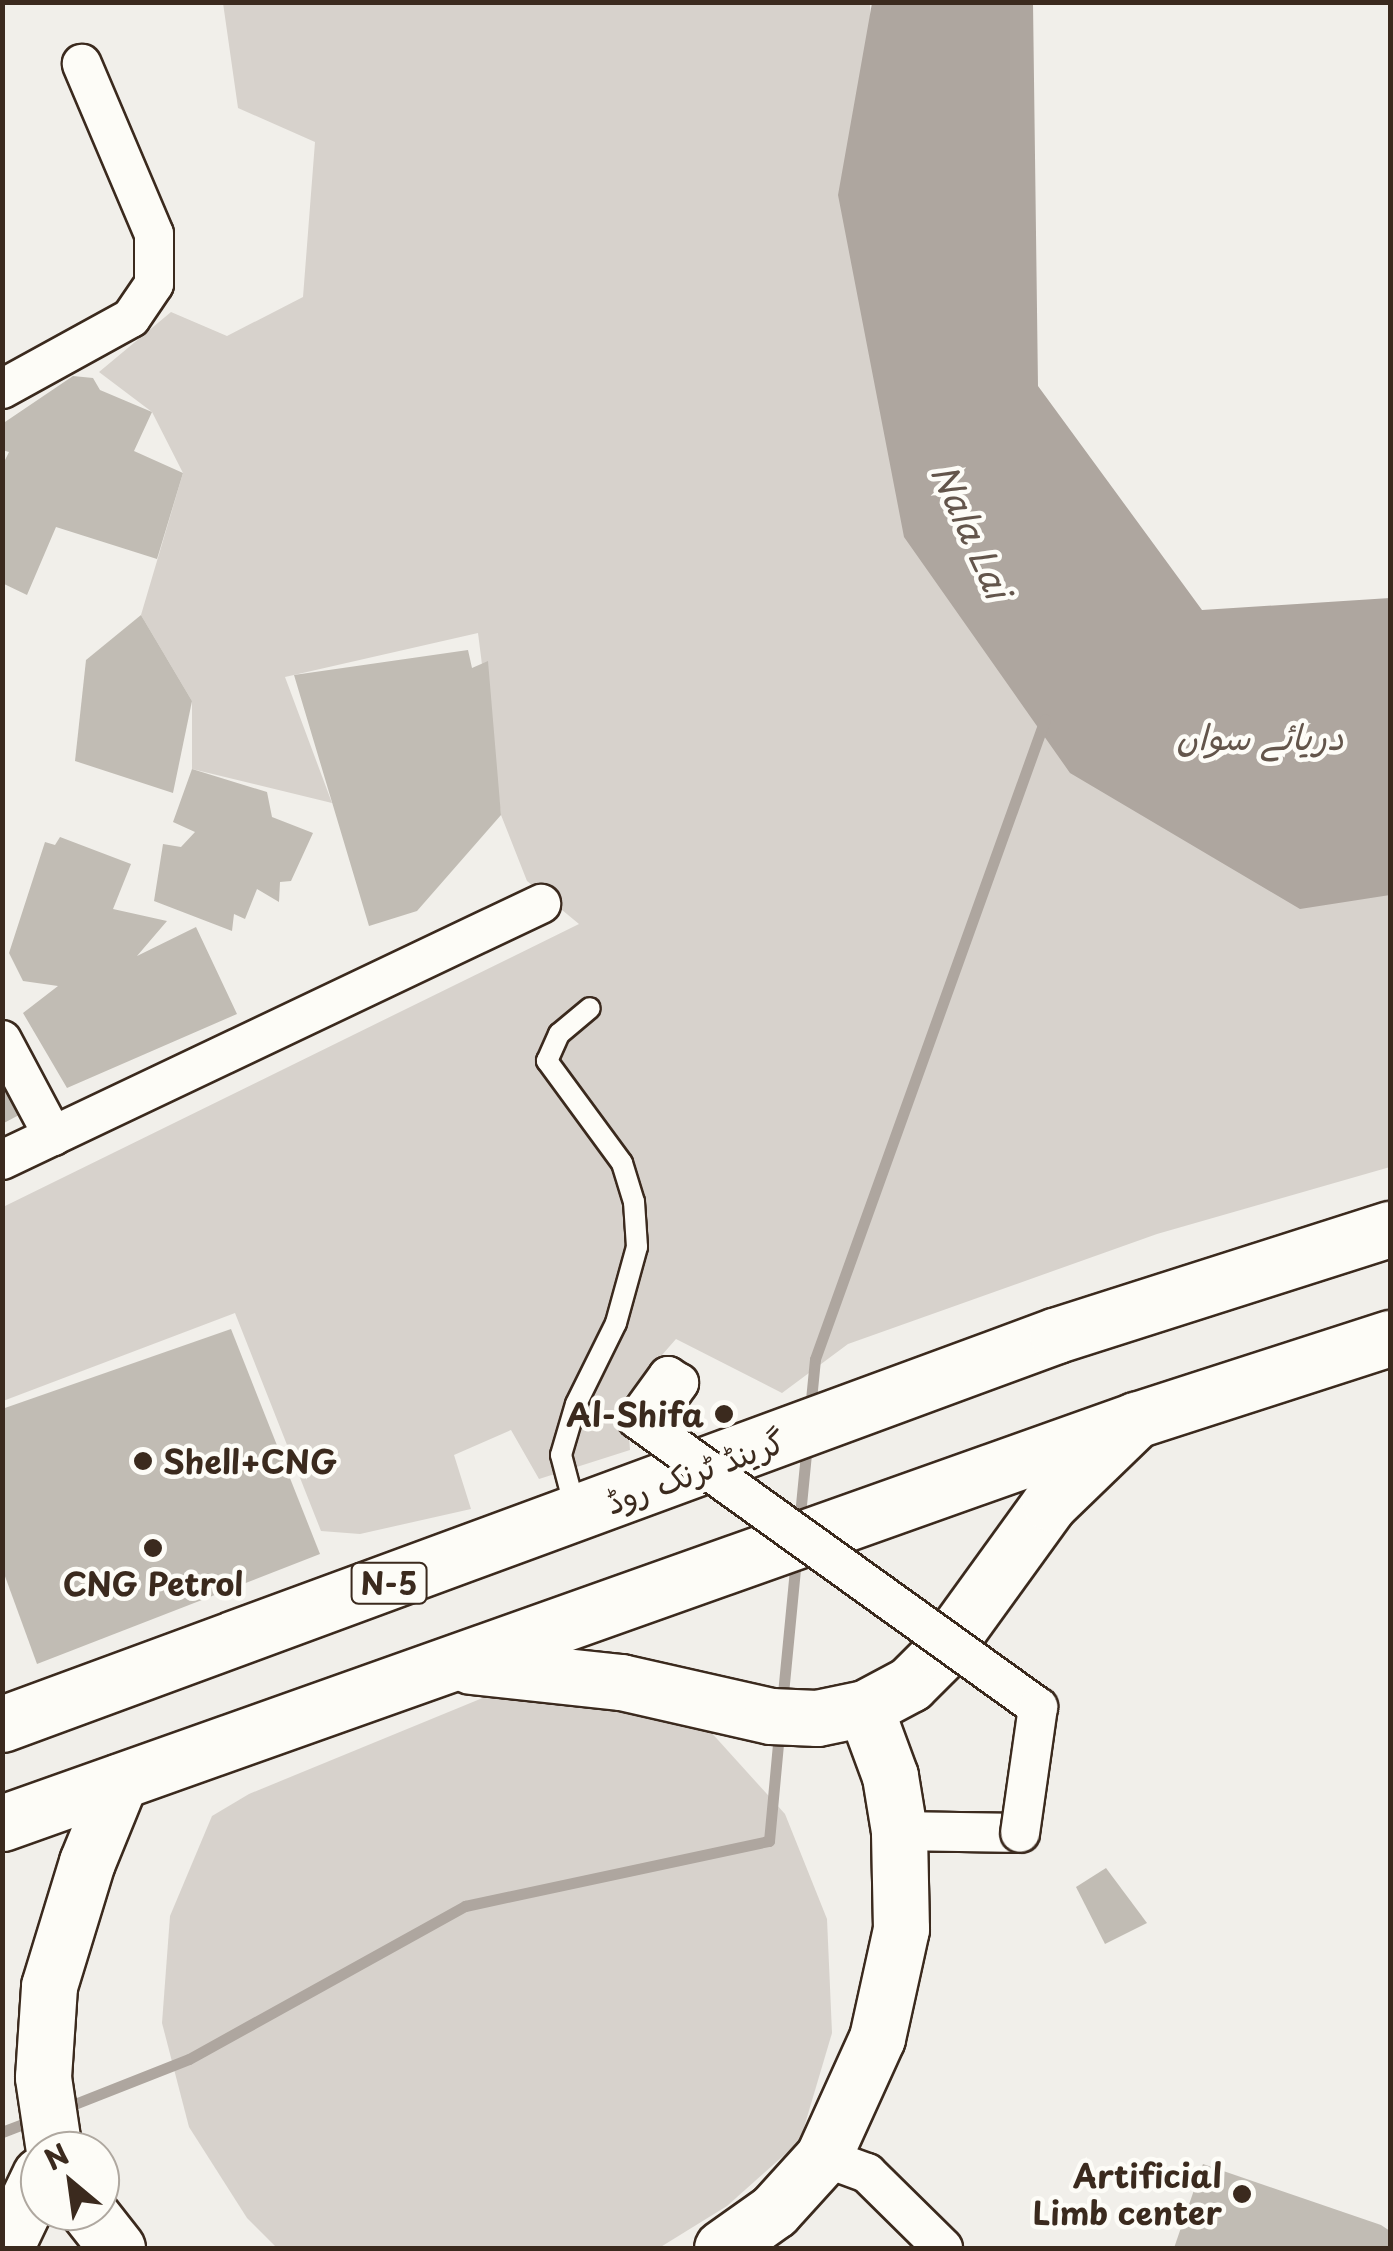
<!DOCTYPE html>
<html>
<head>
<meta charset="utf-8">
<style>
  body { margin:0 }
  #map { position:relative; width:1393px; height:2251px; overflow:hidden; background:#f1efea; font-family:"Playpen Sans","Playpen Sans Arabic",sans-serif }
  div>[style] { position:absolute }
  .green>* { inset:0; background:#d7d2cc }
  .water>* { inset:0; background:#aea69f }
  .stream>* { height:11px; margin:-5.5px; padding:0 5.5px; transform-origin:5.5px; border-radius:5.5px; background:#aea69f }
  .building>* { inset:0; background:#c1bcb4 }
  .roads { filter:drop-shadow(2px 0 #3b2a1e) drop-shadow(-2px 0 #3b2a1e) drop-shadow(0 2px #3b2a1e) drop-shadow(0 -2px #3b2a1e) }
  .lane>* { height:20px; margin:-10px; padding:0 10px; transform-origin:10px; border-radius:10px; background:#fdfcf7 }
  .street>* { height:38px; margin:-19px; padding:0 19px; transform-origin:19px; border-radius:19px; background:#fdfcf7 }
  .highway>* { height:55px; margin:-27.5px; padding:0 27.5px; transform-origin:27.5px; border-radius:27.5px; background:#fdfcf7 }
  .bridges { filter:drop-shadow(2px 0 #3b2a1e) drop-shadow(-2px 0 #3b2a1e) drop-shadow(0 2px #3b2a1e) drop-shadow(0 -2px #3b2a1e) }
  .street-bridge>* { height:38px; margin:-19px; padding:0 19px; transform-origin:19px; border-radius:19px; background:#fdfcf7 }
  .dots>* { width:28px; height:28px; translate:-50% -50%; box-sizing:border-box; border:5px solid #fdfcf7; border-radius:50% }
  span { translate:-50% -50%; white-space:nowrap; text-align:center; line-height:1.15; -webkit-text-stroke:9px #fdfcf7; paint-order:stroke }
  .shield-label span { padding:2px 8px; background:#fdfcf7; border:2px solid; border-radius:8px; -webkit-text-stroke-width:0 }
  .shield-label { font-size:30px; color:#3b2a1e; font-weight:700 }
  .poi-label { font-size:32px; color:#3b2a1e; font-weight:700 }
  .right { translate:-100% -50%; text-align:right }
  .left { translate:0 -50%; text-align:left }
  .street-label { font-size:32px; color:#3b2a1e }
  .water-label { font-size:35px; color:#63554b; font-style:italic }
  .frame { position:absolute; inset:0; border:5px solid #3b2a1e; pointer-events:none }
  .north { position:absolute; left:20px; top:2131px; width:100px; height:100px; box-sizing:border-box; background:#fdfcf7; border:2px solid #afa8a0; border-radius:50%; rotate:331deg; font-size:28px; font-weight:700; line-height:40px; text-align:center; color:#3b2a1e }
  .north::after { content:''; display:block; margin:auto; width:35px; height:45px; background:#3b2a1e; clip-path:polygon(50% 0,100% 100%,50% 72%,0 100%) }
</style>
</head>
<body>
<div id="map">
  <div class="green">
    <div style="clip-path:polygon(223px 3px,870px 3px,880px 400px,1390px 859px,1390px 1167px,1157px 1234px,848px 1344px,782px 1393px,676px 1339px,626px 1396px,630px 1450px,539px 1479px,511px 1430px,454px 1455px,471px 1509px,360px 1534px,321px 1531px,235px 1313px,3px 1401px,3px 1207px,579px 924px,527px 881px,501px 815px,478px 633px,285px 677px,332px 803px,192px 769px,192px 701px,141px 615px,183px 473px,152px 412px,99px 372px,171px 312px,227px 336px,303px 297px,315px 142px,238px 108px)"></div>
    <div style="clip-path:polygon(565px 1693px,709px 1730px,785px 1814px,827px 1919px,832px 2033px,800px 2141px,727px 2206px,659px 2248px,277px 2248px,247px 2218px,189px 2127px,162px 2023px,170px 1916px,212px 1816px,249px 1794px,485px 1697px)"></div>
  </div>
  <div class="water">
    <div style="clip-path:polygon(872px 3px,1033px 3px,1038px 386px,1202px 610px,1390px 598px,1390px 895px,1300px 909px,1070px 773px,904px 537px,838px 195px)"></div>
  </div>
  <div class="stream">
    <div style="left:810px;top:1410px;width:51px;rotate:-84.4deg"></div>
    <div style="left:815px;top:1359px;width:680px;rotate:-70.23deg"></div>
    <div style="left:799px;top:1525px;width:81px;rotate:-84.4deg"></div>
    <div style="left:782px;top:1704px;width:147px;rotate:-84.5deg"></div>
    <div style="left:62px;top:2109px;width:136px;rotate:-21.5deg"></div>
    <div style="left:189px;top:2059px;width:316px;rotate:-29deg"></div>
    <div style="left:465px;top:1906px;width:311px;rotate:-12.1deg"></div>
    <div style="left:769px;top:1841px;width:108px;rotate:-84.7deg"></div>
    <div style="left:2px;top:2132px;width:36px;rotate:-21deg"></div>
  </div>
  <div class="building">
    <div style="clip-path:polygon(73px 376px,93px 378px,100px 390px,152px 412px,134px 451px,183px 473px,157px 559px,56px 527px,27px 595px,2px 583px,2px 466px,9px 452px,2px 450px,2px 424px)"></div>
    <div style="clip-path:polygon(141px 615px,192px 701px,173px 793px,75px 761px,86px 660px)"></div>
    <div style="clip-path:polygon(468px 650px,472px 668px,488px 661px,501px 815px,417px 911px,369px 926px,294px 675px)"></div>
    <div style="clip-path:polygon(192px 769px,267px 792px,272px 817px,313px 833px,291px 881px,280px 882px,279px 902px,257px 889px,245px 919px,234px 914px,232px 931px,154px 901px,163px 844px,181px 847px,195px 832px,173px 822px)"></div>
    <div style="clip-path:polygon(60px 837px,131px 864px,113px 909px,167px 921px,137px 956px,196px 927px,237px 1014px,67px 1088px,23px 1013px,58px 986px,23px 981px,9px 953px,45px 842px,55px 845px)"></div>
    <div style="clip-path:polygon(2px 1080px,21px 1114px,2px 1124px)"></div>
    <div style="clip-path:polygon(231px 1329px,320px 1554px,37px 1664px,2px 1568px,2px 1409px)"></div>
    <div style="clip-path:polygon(1106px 1868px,1147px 1923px,1105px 1944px,1076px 1887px)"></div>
    <div style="clip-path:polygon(1203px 2164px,1381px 2225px,1390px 2231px,1390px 2248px,1174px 2248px)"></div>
  </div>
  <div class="roads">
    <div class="lane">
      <div style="left:576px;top:1512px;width:59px;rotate:-104.7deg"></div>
      <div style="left:561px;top:1455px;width:53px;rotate:-73.6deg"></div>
      <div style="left:576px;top:1404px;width:90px;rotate:-63.7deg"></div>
      <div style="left:616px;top:1323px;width:79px;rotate:-74.6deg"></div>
      <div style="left:637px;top:1247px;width:45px;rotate:-93.8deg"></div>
      <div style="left:634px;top:1202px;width:41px;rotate:-107.1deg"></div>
      <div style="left:622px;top:1163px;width:127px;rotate:-126.3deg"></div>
      <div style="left:547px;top:1061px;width:30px;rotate:-66deg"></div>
      <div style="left:559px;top:1034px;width:40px;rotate:-40deg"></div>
    </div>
    <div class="street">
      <div style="left:2px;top:389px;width:147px;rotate:-28.8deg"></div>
      <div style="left:131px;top:318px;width:41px;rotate:-55.9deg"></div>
      <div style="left:154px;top:284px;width:50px;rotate:-90deg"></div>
      <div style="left:154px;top:234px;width:185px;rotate:-113deg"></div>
      <div style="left:2px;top:1040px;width:109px;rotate:62deg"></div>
      <div style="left:2px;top:1160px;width:597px;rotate:-25.41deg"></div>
      <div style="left:899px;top:1831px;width:121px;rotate:0.9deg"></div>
      <div style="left:823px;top:2157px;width:47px;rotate:20deg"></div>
      <div style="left:867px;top:2173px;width:107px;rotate:44.6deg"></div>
    </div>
    <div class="highway">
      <div style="left:471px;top:1666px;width:151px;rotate:6.1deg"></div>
      <div style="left:621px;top:1682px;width:154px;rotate:12.8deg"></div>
      <div style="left:771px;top:1716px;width:46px;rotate:2.5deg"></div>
      <div style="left:817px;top:1718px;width:49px;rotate:-11.8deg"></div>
      <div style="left:865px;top:1708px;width:51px;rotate:-28.1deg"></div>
      <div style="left:910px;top:1684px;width:45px;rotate:-45deg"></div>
      <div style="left:942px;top:1652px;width:184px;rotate:-54.1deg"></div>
      <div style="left:1050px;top:1503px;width:120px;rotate:-44deg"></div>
      <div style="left:1136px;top:1420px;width:267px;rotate:-17.9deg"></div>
      <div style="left:2px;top:1724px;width:1124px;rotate:-20.24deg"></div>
      <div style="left:1057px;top:1335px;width:349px;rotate:-17.7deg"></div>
      <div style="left:2px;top:1823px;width:1203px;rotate:-19.56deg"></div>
      <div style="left:54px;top:2151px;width:75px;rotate:-98.5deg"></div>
      <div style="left:43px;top:2077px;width:91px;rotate:-86.2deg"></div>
      <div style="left:49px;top:1986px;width:130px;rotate:-73deg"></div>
      <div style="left:87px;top:1862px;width:87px;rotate:-67.8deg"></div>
      <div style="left:88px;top:2211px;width:47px;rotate:51.9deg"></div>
      <div style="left:5px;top:2248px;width:81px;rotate:-64.4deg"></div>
      <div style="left:722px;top:2248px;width:64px;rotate:-35.4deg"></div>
      <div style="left:774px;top:2211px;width:73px;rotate:-47.8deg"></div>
      <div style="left:823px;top:2157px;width:131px;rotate:-65.6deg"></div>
      <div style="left:877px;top:2038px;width:112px;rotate:-77.6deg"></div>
      <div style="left:901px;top:1929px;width:98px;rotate:-91.2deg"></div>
      <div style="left:899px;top:1831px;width:56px;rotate:-99.3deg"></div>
      <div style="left:890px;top:1776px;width:72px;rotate:-110.2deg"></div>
    </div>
  </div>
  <div class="bridges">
    <div class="street-bridge">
      <div style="left:658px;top:1413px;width:37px;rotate:-55deg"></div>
      <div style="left:679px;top:1383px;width:13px;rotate:-148deg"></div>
      <div style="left:668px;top:1376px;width:53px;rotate:125.8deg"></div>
      <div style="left:637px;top:1419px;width:494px;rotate:35.7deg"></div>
      <div style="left:1038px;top:1707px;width:127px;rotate:98.1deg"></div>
    </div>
  </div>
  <div class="dots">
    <div style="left:724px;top:1414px;background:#3b2a1e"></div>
    <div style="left:143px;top:1461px;background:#3b2a1e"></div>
    <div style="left:153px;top:1548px;background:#3b2a1e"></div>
    <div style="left:1242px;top:2194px;background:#3b2a1e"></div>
  </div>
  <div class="shield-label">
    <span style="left:389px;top:1583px">N-5</span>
  </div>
  <div class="poi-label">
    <span class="right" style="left:704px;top:1414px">Al-Shifa</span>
    <span class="left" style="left:163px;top:1461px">Shell+CNG</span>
    <span style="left:153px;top:1583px">CNG Petrol</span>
    <span class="right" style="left:1222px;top:2194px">Artificial<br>Limb center</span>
  </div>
  <div class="street-label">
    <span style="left:695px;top:1471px;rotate:-20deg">گرینڈ ٹرنک روڈ</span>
  </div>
  <div class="water-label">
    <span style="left:972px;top:531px;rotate:66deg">Nala Lai</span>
    <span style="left:1260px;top:736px">دریائے سواں</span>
  </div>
  <div class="frame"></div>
  <div class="north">N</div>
</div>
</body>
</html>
